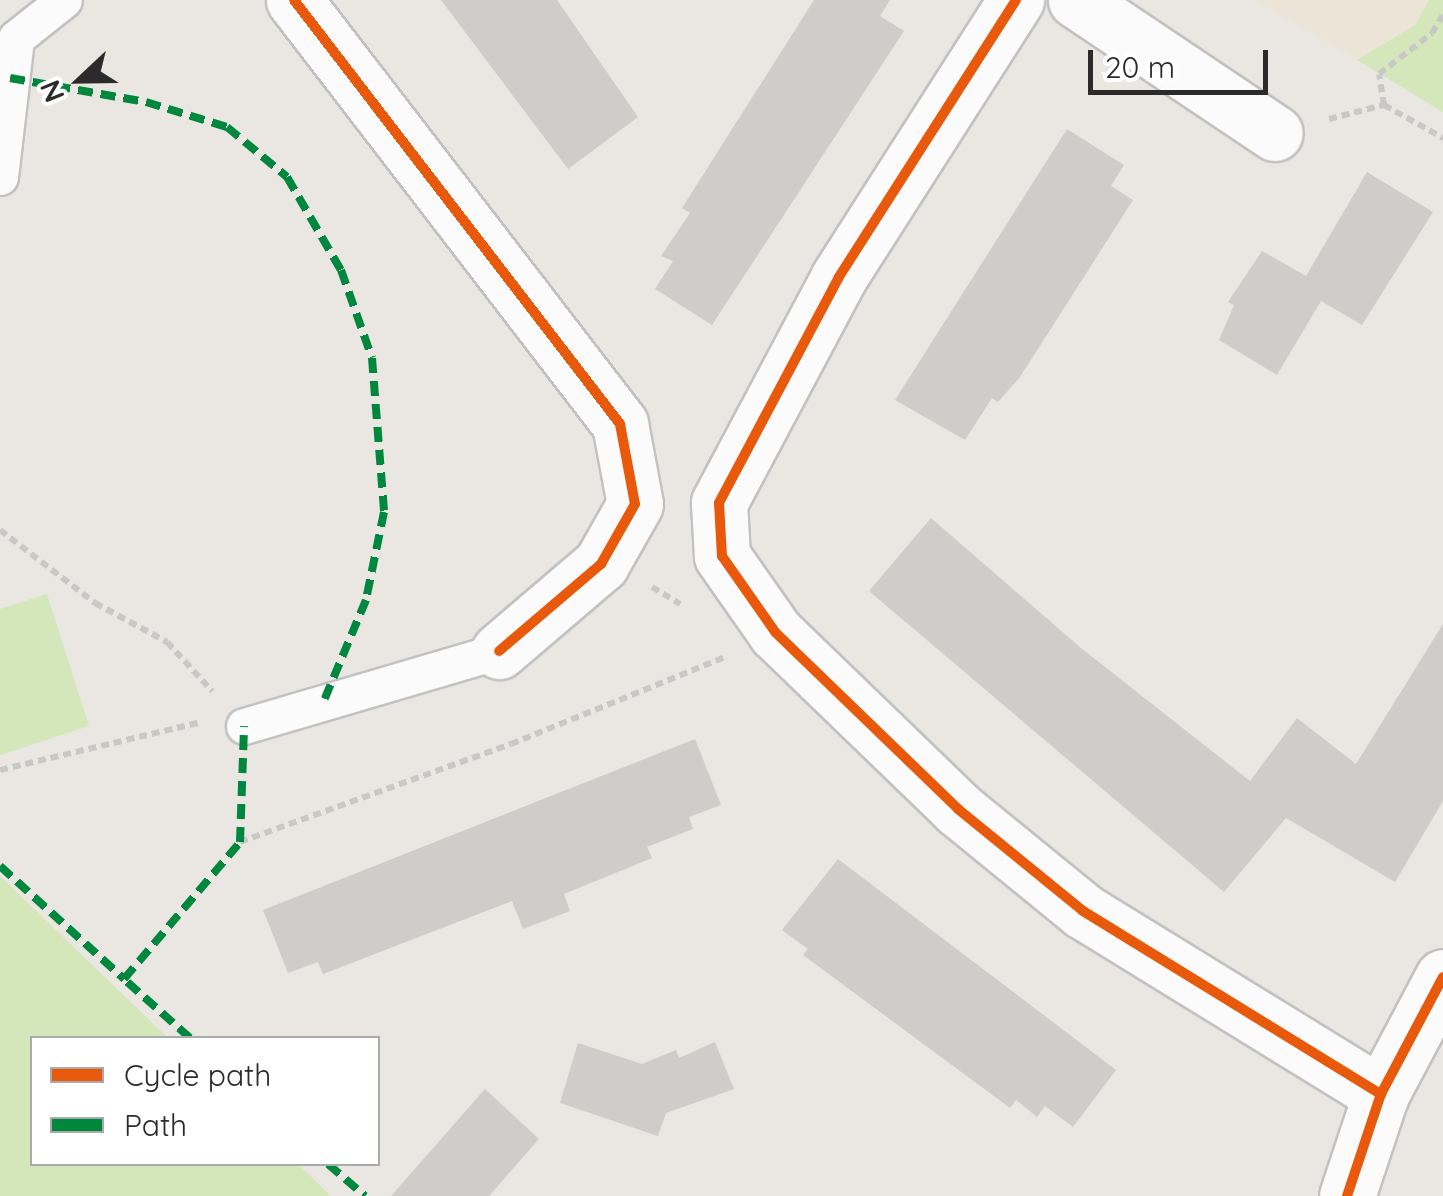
<!DOCTYPE html>
<html>
<head>
<meta charset="utf-8">
<style>
  body { margin:0 }
  #map { position:relative; width:1443px; height:1196px; overflow:hidden; background:#eae6e2; font-family:Quicksand,sans-serif }
  div>[style] { position:absolute }
  .education>* { inset:0; background:#ece5d7 }
  .pitch>* { inset:0; background:#d4e7ba }
  .building>* { inset:0; background:#cfccc9 }
  .path>* { height:6px; margin-top:-3px; transform-origin:0; background:repeating-linear-gradient(90deg,#c8c8c7 0 8px,transparent 0 13px) }
  .roads { filter:drop-shadow(2px 0 #c3c2c2) drop-shadow(-2px 0 #c3c2c2) drop-shadow(0 2px #c3c2c2) drop-shadow(0 -2px #c3c2c2) }
  .service>* { height:35px; margin:-17.5px; padding:0 17.5px; transform-origin:17.5px; border-radius:17.5px; background:#fcfbfb }
  .minor>* { height:55px; margin:-27.5px; padding:0 27.5px; transform-origin:27.5px; border-radius:27.5px; background:#fcfbfb }
  .quiet>* { height:8px; margin-top:-4px; transform-origin:0; background:repeating-linear-gradient(90deg,#00873e 0 15px,transparent 0 23px) }
  .cycleway>* { height:10px; margin:-5px; padding:0 5px; transform-origin:5px; border-radius:5px; background:#e8590c }
  span { translate:-50% -50%; white-space:nowrap; text-align:center; line-height:1.15; -webkit-text-stroke:8px #fff; paint-order:stroke }
  .legend { position:absolute; left:30px; top:1036px; width:350px; height:130px; box-sizing:border-box; background:#fff; border:2px solid #aaa; margin:0; padding:12px 18px; list-style:none; font-size:30px; color:#2b2b2b }
  .legend li { display:flex; align-items:center; gap:20px; height:50px }
  .legend b { width:50px; border:2px solid #aaa }
  .north { position:absolute; left:30px; top:30px; width:100px; height:100px; -webkit-text-stroke:8px #fff; paint-order:stroke; rotate:248deg; font-size:28px; font-weight:700; line-height:40px; text-align:center; color:#2b2b2b }
  .north::after { content:''; display:block; margin:auto; width:35px; height:45px; background:#2b2b2b; clip-path:polygon(50% 0,100% 100%,50% 72%,0 100%) }
  .scale { position:absolute; left:1088px; top:50px; width:180px; height:45px; box-sizing:border-box; border:5px solid #2b2b2b; border-top:0; padding-left:12px; font-size:30px; line-height:35px; white-space:nowrap; color:#2b2b2b; -webkit-text-stroke:8px #fff; paint-order:stroke }
</style>
</head>
<body>
<div id="map">
  <div class="education">
    <div style="clip-path:polygon(1254px 0,1429px 0,1415px 25px,1357px 60px)"></div>
  </div>
  <div class="pitch">
    <div style="clip-path:polygon(1429px 0,1443px 0,1443px 112px,1357px 60px,1415px 25px)"></div>
    <div style="clip-path:polygon(47px 594px,89px 726px,0 755px,0 609px)"></div>
    <div style="clip-path:polygon(0 876px,168px 1038px,32px 1038px,32px 1164px,298px 1164px,331px 1196px,0 1196px)"></div>
  </div>
  <div class="building">
    <div style="clip-path:polygon(441px 0,557px 0,638px 117px,568px 169px)"></div>
    <div style="clip-path:polygon(814px 0,890px 0,880px 16px,904px 31px,712px 325px,655px 289px,673px 261px,661px 256px,690px 213px,682px 208px)"></div>
    <div style="clip-path:polygon(1067px 129px,1124px 165px,1111px 186px,1133px 200px,1020px 377px,998px 402px,992px 398px,965px 440px,895px 400px)"></div>
    <div style="clip-path:polygon(1367px 172px,1433px 212px,1362px 325px,1321px 301px,1277px 375px,1219px 340px,1234px 305px,1228px 302px,1262px 251px,1306px 276px)"></div>
    <div style="clip-path:polygon(931px 518px,1081px 648px,1250px 781px,1297px 718px,1356px 764px,1443px 624px,1443px 801px,1395px 882px,1286px 818px,1224px 892px,869px 591px)"></div>
    <div style="clip-path:polygon(695px 739px,721px 805px,689px 817px,693px 829px,647px 847px,652px 858px,564px 894px,570px 911px,523px 929px,512px 901px,323px 974px,318px 962px,288px 973px,263px 910px)"></div>
    <div style="clip-path:polygon(838px 859px,1116px 1070px,1073px 1127px,1045px 1106px,1037px 1117px,1016px 1100px,1010px 1108px,803px 955px,808px 949px,782px 930px)"></div>
    <div style="clip-path:polygon(715px 1042px,734px 1089px,666px 1113px,658px 1136px,560px 1103px,578px 1043px,642px 1064px,676px 1050px,679px 1058px)"></div>
    <div style="clip-path:polygon(485px 1089px,539px 1139px,489px 1196px,391px 1196px)"></div>
  </div>
  <div class="path">
    <div style="left:1384px;top:105px;width:31px;rotate:-99deg"></div>
    <div style="left:1379px;top:74px;width:67px;rotate:-37.7deg"></div>
    <div style="left:1432px;top:33px;width:21px;rotate:-59deg"></div>
    <div style="left:1329px;top:119px;width:57px;rotate:-14.3deg"></div>
    <div style="left:1384px;top:105px;width:68px;rotate:29.2deg"></div>
    <div style="left:0;top:530px;width:120px;rotate:37.5deg"></div>
    <div style="left:95px;top:603px;width:82px;rotate:28.4deg"></div>
    <div style="left:167px;top:642px;width:67px;rotate:47.4deg"></div>
    <div style="left:652px;top:587px;width:33px;rotate:31deg"></div>
    <div style="left:0;top:770px;width:204px;rotate:-13.4deg"></div>
    <div style="left:240px;top:842px;width:288px;rotate:-19.9deg"></div>
    <div style="left:511px;top:744px;width:231px;rotate:-22.1deg"></div>
  </div>
  <div class="roads">
    <div class="service">
      <div style="left:0;top:177px;width:140px;rotate:-83.4deg"></div>
      <div style="left:16px;top:38px;width:61px;rotate:-38.4deg"></div>
      <div style="left:244px;top:726px;width:266px;rotate:-16.4deg"></div>
    </div>
    <div class="minor">
      <div style="left:294px;top:0;width:535px;rotate:52.44deg"></div>
      <div style="left:620px;top:424px;width:81px;rotate:79.4deg"></div>
      <div style="left:635px;top:504px;width:69px;rotate:119.5deg"></div>
      <div style="left:601px;top:564px;width:134px;rotate:139.5deg"></div>
      <div style="left:1016px;top:0;width:329px;rotate:122.6deg"></div>
      <div style="left:839px;top:277px;width:256px;rotate:118deg"></div>
      <div style="left:719px;top:503px;width:53px;rotate:86.8deg"></div>
      <div style="left:722px;top:556px;width:94px;rotate:55deg"></div>
      <div style="left:776px;top:633px;width:253px;rotate:44deg"></div>
      <div style="left:958px;top:809px;width:161px;rotate:39.2deg"></div>
      <div style="left:1083px;top:911px;width:350px;rotate:31.6deg"></div>
      <div style="left:1076px;top:0;width:239px;rotate:33.8deg"></div>
      <div style="left:1347px;top:1196px;width:108px;rotate:-71.6deg"></div>
      <div style="left:1381px;top:1094px;width:132px;rotate:-62.1deg"></div>
    </div>
  </div>
  <div class="quiet">
    <div style="left:10px;top:78px;width:138px;rotate:10deg"></div>
    <div style="left:146px;top:102px;width:85px;rotate:17.2deg"></div>
    <div style="left:227px;top:127px;width:78px;rotate:39.8deg"></div>
    <div style="left:287px;top:177px;width:108px;rotate:59.9deg"></div>
    <div style="left:341px;top:270px;width:93px;rotate:70.6deg"></div>
    <div style="left:372px;top:358px;width:154px;rotate:85.5deg"></div>
    <div style="left:384px;top:512px;width:90px;rotate:101.6deg"></div>
    <div style="left:366px;top:600px;width:114px;rotate:112.7deg"></div>
    <div style="left:0;top:866px;width:168px;rotate:42.3deg"></div>
    <div style="left:190px;top:1038px;width:89px;rotate:-138.2deg"></div>
    <div style="left:124px;top:979px;width:180px;rotate:-49.7deg"></div>
    <div style="left:240px;top:842px;width:116px;rotate:-88deg"></div>
    <div style="left:328px;top:1164px;width:49px;rotate:40.9deg"></div>
  </div>
  <div class="cycleway">
    <div style="left:294px;top:0;width:535px;rotate:52.44deg"></div>
    <div style="left:620px;top:424px;width:81px;rotate:79.4deg"></div>
    <div style="left:635px;top:504px;width:69px;rotate:119.5deg"></div>
    <div style="left:601px;top:564px;width:134px;rotate:139.5deg"></div>
    <div style="left:1016px;top:0;width:329px;rotate:122.6deg"></div>
    <div style="left:839px;top:277px;width:256px;rotate:118deg"></div>
    <div style="left:719px;top:503px;width:53px;rotate:86.8deg"></div>
    <div style="left:722px;top:556px;width:94px;rotate:55deg"></div>
    <div style="left:776px;top:633px;width:253px;rotate:44deg"></div>
    <div style="left:958px;top:809px;width:161px;rotate:39.2deg"></div>
    <div style="left:1083px;top:911px;width:350px;rotate:31.6deg"></div>
    <div style="left:1347px;top:1196px;width:108px;rotate:-71.6deg"></div>
    <div style="left:1381px;top:1094px;width:132px;rotate:-62.1deg"></div>
  </div>
  <ul class="legend">
  <li><b style="height:12px;background:#e8590c"></b>Cycle path</li>
  <li><b style="height:12px;background:#00873e"></b>Path</li>
  </ul>
  <div class="north">N</div>
  <div class="scale">20 m</div>
</div>
</body>
</html>
